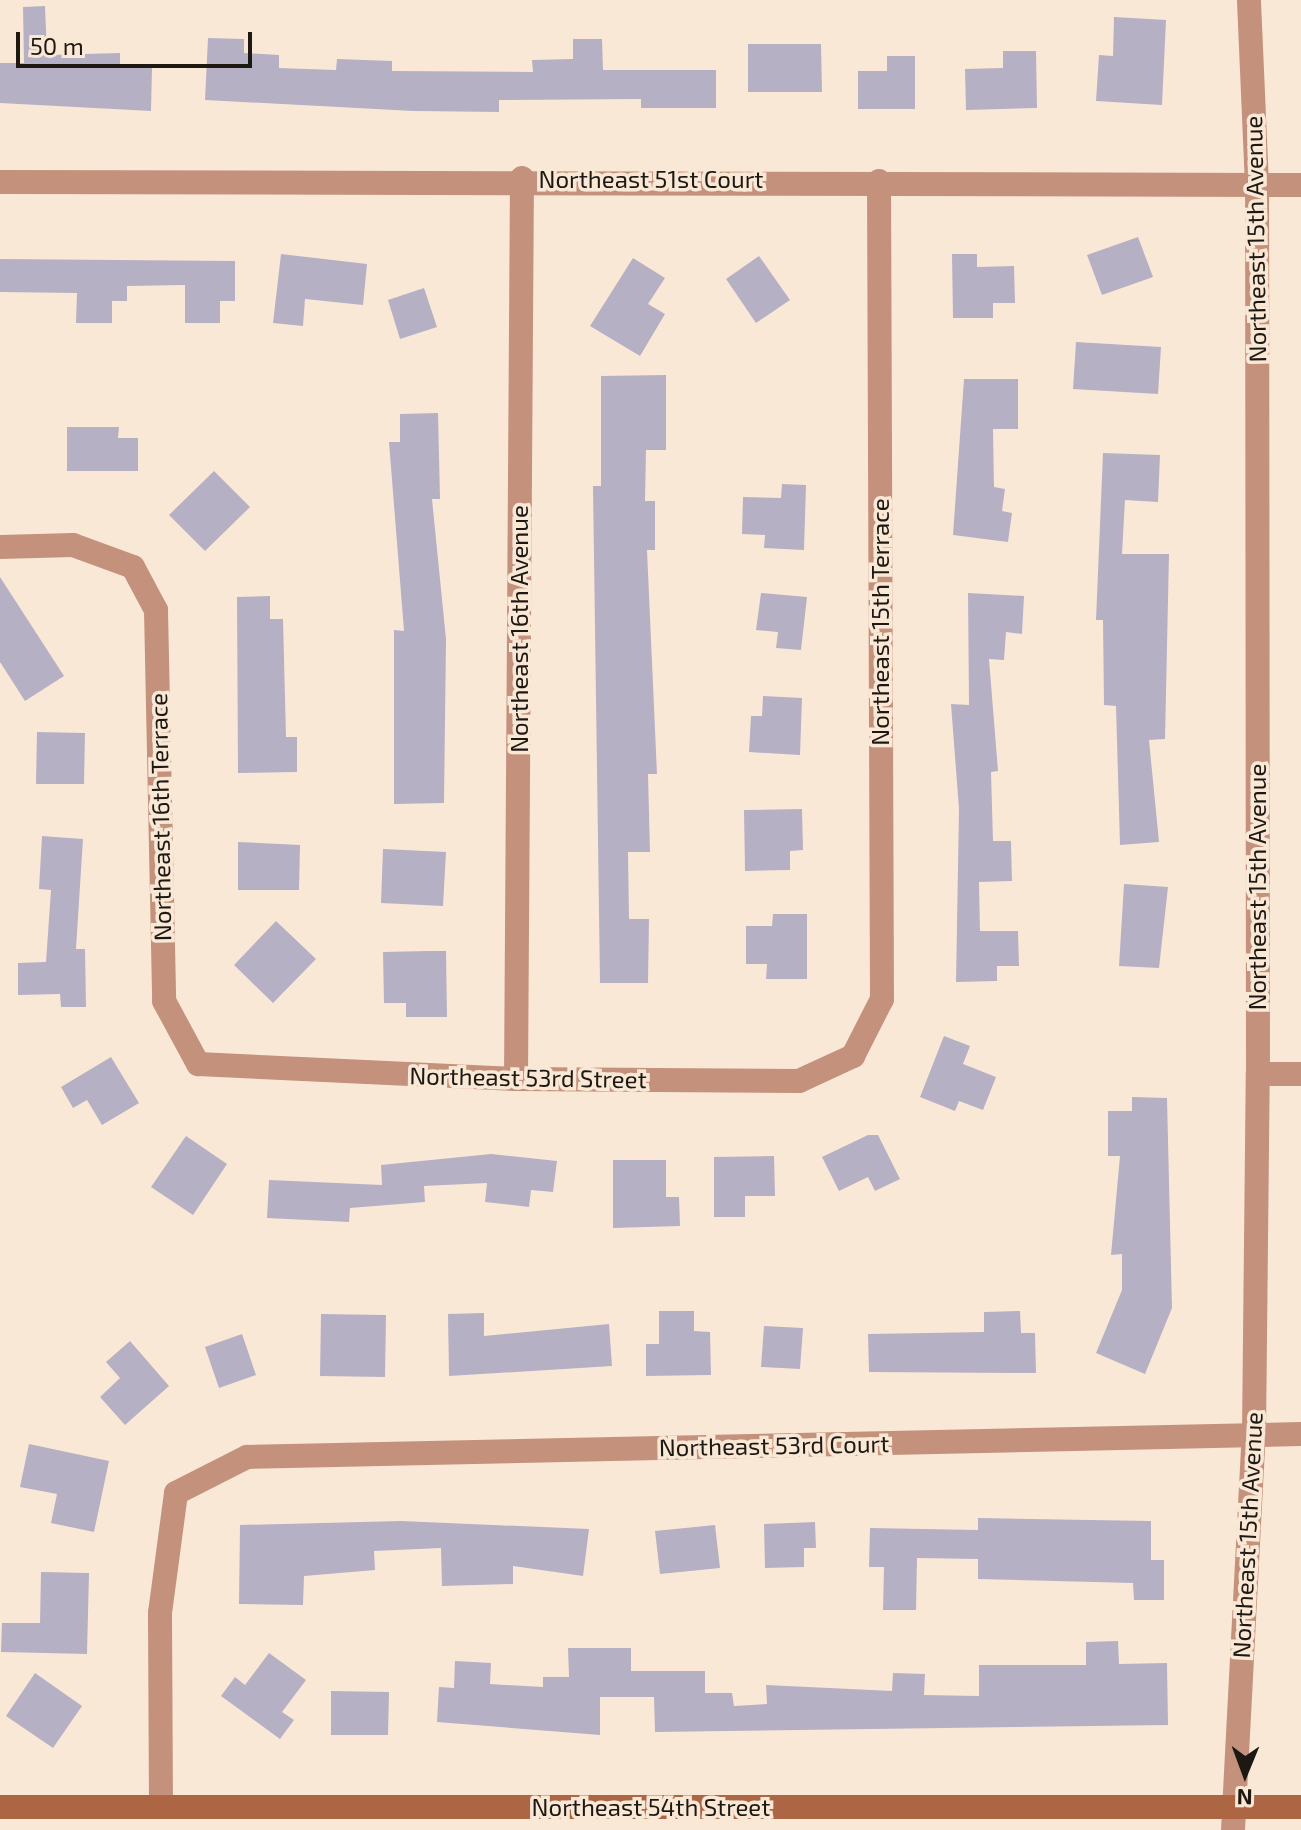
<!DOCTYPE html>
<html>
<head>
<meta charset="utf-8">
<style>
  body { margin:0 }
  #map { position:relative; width:1301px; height:1830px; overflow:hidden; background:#fae8d7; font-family:"Exo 2",sans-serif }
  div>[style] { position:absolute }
  .building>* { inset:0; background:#b6b0c5 }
  .street>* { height:24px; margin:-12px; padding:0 12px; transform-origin:12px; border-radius:12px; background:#c4927c }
  .secondary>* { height:24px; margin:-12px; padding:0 12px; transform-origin:12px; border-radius:12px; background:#ad6644 }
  span { translate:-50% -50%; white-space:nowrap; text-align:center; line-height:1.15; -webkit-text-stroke:7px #fae8d7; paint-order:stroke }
  .street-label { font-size:24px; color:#1e1812 }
  .north { position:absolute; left:1205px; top:1734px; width:80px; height:80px; -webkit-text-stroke:6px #fae8d7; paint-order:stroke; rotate:181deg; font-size:22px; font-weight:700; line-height:32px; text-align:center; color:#1e1812 }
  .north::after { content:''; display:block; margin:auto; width:28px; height:36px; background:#1e1812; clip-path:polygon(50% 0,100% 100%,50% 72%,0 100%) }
  .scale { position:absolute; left:16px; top:32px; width:236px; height:36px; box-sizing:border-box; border:4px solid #1e1812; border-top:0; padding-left:10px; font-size:24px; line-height:28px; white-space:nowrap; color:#1e1812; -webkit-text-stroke:6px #fae8d7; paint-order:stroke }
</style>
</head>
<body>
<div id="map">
  <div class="building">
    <div style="clip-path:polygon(45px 6px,47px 55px,120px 53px,120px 68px,152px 68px,151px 111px,0 103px,0 63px,24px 63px,23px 7px)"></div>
    <div style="clip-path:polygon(1114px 17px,1166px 20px,1162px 105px,1096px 101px,1099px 55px,1113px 56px)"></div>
    <div style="clip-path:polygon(208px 38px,244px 39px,244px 53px,279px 55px,279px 68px,336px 70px,337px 59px,392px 61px,392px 71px,533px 72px,532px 60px,573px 59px,573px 39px,602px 39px,603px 70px,716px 70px,716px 108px,641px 108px,641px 99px,499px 100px,499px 112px,413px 111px,205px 100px)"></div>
    <div style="clip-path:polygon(748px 44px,821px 44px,822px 92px,748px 92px)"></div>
    <div style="clip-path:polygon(1003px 51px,1036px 51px,1037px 108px,966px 110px,965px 69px,1003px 68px)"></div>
    <div style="clip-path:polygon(887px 56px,915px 56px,915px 109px,858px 109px,858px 71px,887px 71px)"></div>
    <div style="clip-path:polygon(1138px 237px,1153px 277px,1102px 295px,1087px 255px)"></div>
    <div style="clip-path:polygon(281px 254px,367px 264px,363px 305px,305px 299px,303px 326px,273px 323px)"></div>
    <div style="clip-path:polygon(952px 254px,977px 254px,977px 267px,1014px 266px,1015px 303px,993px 303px,993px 318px,953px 318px)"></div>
    <div style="clip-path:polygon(759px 256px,790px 300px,756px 323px,726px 279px)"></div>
    <div style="clip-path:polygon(633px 258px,665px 278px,648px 304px,665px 314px,640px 356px,590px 326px)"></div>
    <div style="clip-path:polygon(0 259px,235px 261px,235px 301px,220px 301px,220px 323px,185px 323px,185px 285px,127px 286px,127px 301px,112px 301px,112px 323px,76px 323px,77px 293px,0 292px)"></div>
    <div style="clip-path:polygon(424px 288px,437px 327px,400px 339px,388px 300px)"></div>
    <div style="clip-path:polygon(1076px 342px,1161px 347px,1158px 394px,1073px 389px)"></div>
    <div style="clip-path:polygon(666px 375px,666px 450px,646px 450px,645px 501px,655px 501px,655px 550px,647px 550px,657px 774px,648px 774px,650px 852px,628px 852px,629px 919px,649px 919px,648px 983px,600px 983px,593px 486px,601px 486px,601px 376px)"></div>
    <div style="clip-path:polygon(964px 379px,1018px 379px,1018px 429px,993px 429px,994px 487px,1005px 489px,1002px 511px,1012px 513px,1008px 542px,953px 535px)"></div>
    <div style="clip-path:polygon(438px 413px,440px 499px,432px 499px,446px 639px,444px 803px,394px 804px,394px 630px,404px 631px,389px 442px,400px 442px,400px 414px)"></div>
    <div style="clip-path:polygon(67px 427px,119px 427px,118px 438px,138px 438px,138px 471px,67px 471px)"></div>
    <div style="clip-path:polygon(1103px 453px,1160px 455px,1158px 502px,1125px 500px,1122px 554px,1169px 554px,1165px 739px,1149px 740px,1159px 842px,1120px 845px,1116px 706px,1104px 705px,1103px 620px,1096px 620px)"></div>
    <div style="clip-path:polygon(214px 471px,250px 507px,205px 551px,169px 515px)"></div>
    <div style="clip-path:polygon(782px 484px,806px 485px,804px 550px,764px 548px,765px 535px,742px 534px,743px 497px,781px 498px)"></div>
    <div style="clip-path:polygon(0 577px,64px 676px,25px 701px,0 662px)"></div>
    <div style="clip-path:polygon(761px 593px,807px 597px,801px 650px,776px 648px,778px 632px,756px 630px)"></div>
    <div style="clip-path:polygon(968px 593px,1024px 596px,1022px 634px,1006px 632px,1004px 660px,989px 659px,998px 771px,991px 772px,993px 841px,1011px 841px,1012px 881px,979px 882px,980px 931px,1018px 931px,1019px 966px,997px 966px,997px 981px,956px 982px,959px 809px,951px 704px,969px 705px)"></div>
    <div style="clip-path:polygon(270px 596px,270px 619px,283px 619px,286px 737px,297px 737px,297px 772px,238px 773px,237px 597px)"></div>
    <div style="clip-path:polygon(763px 696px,802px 698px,800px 755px,749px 752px,751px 716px,762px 716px)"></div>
    <div style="clip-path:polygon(37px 732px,85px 733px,84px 784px,36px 784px)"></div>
    <div style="clip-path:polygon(802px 809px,803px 850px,790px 851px,790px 870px,745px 871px,744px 810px)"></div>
    <div style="clip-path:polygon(42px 836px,83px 839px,76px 949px,85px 949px,86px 1007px,61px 1007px,60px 994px,18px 995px,18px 963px,46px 962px,51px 890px,39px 889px)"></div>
    <div style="clip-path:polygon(238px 842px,300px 845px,299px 890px,238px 890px)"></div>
    <div style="clip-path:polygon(383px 849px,446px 852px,443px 906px,381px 903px)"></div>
    <div style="clip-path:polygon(1124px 884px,1168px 887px,1159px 968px,1119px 966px)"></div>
    <div style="clip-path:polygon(773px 914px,807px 914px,807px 979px,766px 979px,767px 964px,746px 964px,746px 926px,772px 926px)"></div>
    <div style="clip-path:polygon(276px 921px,316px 959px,273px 1003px,234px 965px)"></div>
    <div style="clip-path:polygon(428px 951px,446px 951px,447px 1017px,406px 1017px,406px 1003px,384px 1003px,383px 952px)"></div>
    <div style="clip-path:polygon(944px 1036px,970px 1046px,963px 1064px,996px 1077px,983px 1110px,959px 1101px,955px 1111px,920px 1097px)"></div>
    <div style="clip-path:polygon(111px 1057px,139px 1103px,102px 1125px,87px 1100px,73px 1108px,61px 1087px)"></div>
    <div style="clip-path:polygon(1132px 1097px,1167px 1098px,1172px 1308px,1145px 1374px,1096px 1353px,1122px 1290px,1122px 1254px,1111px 1255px,1120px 1156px,1108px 1156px,1108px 1111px,1132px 1111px)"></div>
    <div style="clip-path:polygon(868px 1135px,878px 1135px,900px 1179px,875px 1191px,868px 1177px,839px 1191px,822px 1157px)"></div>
    <div style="clip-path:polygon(186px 1136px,227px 1164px,193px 1215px,151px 1187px)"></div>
    <div style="clip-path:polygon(491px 1154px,557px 1161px,553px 1192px,531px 1190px,529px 1207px,485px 1202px,487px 1183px,424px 1186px,425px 1202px,350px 1208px,349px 1222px,267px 1218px,269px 1180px,382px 1185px,381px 1165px)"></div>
    <div style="clip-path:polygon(774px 1156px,775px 1196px,745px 1196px,745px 1217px,714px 1217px,714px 1157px)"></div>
    <div style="clip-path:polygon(613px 1160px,666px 1160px,666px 1197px,679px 1197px,680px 1226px,613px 1228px)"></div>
    <div style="clip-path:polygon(659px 1311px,694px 1311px,694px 1331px,710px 1332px,711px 1375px,646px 1376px,646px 1344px,659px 1344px)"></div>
    <div style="clip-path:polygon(1020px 1311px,1021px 1333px,1035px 1333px,1036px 1373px,869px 1372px,868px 1334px,984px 1332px,984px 1312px)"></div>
    <div style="clip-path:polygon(484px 1313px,484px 1336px,609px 1324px,612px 1366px,449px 1376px,448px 1314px)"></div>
    <div style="clip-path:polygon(321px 1314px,386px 1315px,385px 1377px,320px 1376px)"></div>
    <div style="clip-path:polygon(764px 1326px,803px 1328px,800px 1369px,761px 1367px)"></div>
    <div style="clip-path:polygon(242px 1334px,256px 1375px,219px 1388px,205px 1347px)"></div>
    <div style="clip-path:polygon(130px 1341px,169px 1386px,125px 1425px,100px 1397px,120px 1378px,106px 1362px)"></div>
    <div style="clip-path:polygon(29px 1444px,109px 1461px,94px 1532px,51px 1523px,57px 1494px,20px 1487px)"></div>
    <div style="clip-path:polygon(978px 1518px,1151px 1521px,1151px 1560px,1164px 1560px,1164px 1600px,1134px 1600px,1133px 1583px,978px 1579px,978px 1559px,917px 1558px,916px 1610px,883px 1610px,884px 1567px,869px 1567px,870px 1528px,978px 1530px)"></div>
    <div style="clip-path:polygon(401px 1521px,589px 1529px,583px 1576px,513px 1566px,513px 1584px,442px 1586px,441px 1548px,374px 1551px,375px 1570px,304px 1576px,303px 1605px,239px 1604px,240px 1525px)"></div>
    <div style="clip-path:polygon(815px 1522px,816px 1548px,804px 1548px,804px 1567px,765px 1568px,764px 1524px)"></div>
    <div style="clip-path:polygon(715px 1525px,720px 1568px,660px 1574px,655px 1531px)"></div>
    <div style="clip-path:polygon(41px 1572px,89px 1573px,87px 1654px,1px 1652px,2px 1623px,40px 1623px)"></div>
    <div style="clip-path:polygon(1118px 1641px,1119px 1664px,1167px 1663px,1168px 1725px,655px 1732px,654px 1697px,600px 1697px,600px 1735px,437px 1722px,439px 1687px,454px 1688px,455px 1661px,491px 1663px,490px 1684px,543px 1687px,543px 1677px,569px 1677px,568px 1648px,631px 1648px,631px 1671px,705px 1671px,705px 1693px,732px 1693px,734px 1706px,767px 1704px,766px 1685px,892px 1691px,893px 1673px,925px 1674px,924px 1695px,979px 1696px,979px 1665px,1086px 1665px,1086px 1642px)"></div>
    <div style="clip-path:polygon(269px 1653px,306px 1680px,282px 1712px,294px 1720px,280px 1739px,221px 1696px,235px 1677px,245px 1685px)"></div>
    <div style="clip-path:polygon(35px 1673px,82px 1706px,53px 1748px,6px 1716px)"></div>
    <div style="clip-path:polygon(331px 1691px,389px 1692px,388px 1735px,331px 1735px)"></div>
  </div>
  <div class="street">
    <div style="left:0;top:182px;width:1301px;rotate:0.13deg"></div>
    <div style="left:0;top:547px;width:73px;rotate:-1.6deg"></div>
    <div style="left:73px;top:545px;width:64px;rotate:20.1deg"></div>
    <div style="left:133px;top:567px;width:49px;rotate:61.9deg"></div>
    <div style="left:156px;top:610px;width:391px;rotate:88.8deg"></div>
    <div style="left:164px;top:1001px;width:72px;rotate:61.6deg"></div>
    <div style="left:198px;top:1064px;width:318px;rotate:2.7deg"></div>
    <div style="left:516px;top:1079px;width:283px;rotate:0.4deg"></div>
    <div style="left:799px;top:1081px;width:60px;rotate:-24.8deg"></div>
    <div style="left:853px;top:1056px;width:64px;rotate:-63deg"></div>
    <div style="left:882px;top:999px;width:818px;rotate:-90.21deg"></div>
    <div style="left:1258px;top:1074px;width:43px"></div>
    <div style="left:516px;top:1079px;width:901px;rotate:-89.62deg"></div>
    <div style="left:161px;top:1807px;width:194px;rotate:-90.3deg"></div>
    <div style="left:160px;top:1613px;width:121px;rotate:-82.4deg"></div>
    <div style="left:176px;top:1493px;width:80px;rotate:-26.9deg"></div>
    <div style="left:247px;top:1457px;width:1054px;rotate:-1.25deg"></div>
    <div style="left:1233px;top:1830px;width:398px;rotate:-87deg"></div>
    <div style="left:1254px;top:1433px;width:359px;rotate:-89.4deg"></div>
    <div style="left:1258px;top:1074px;width:889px;rotate:-90.06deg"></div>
    <div style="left:1257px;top:185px;width:185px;rotate:-92.5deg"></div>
  </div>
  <div class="secondary">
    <div style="left:0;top:1807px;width:1301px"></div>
  </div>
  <div class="street-label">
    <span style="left:651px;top:179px">Northeast 51st Court</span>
    <span style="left:1255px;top:239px;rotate:-91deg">Northeast 15th Avenue</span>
    <span style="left:880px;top:622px;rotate:-90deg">Northeast 15th Terrace</span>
    <span style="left:519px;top:629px;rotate:-90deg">Northeast 16th Avenue</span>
    <span style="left:160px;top:817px;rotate:-91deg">Northeast 16th Terrace</span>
    <span style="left:1257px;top:887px;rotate:-90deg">Northeast 15th Avenue</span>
    <span style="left:528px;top:1077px;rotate:1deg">Northeast 53rd Street</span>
    <span style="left:774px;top:1445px;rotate:-1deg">Northeast 53rd Court</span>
    <span style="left:1247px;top:1535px;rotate:-87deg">Northeast 15th Avenue</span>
    <span style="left:651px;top:1807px">Northeast 54th Street</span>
  </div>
  <div class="north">N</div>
  <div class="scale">50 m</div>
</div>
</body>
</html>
